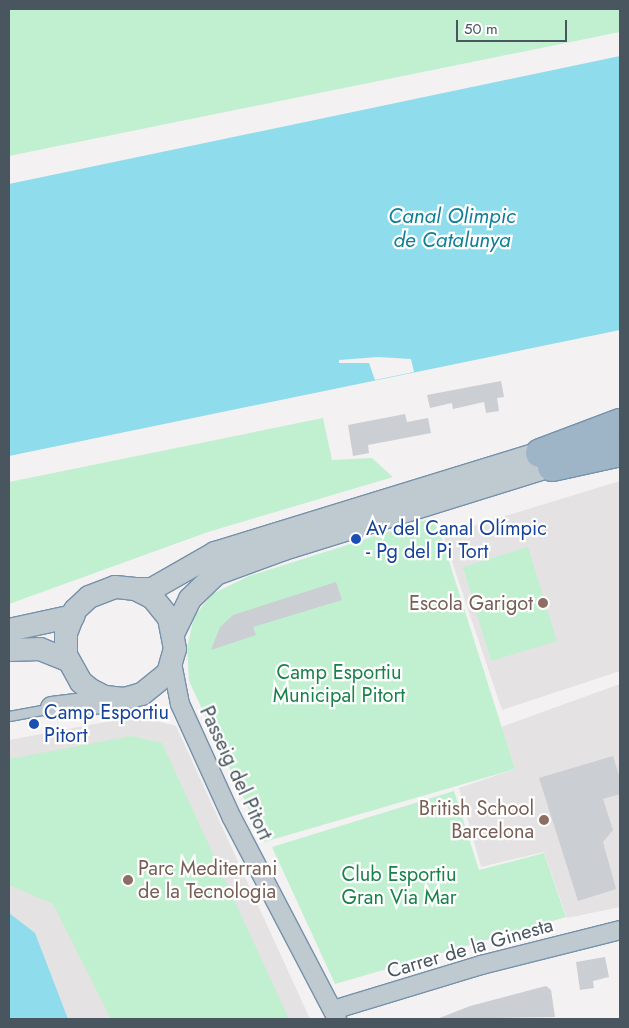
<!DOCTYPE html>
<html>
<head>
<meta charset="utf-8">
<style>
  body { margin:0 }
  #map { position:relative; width:629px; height:1028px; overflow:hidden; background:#f3f1f1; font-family:Jost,sans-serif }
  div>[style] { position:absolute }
  .education>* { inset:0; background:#e4e2e3 }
  .green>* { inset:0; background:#c1f0d1 }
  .water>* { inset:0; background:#8fdcec }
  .pier>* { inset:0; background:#f3f1f1 }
  .building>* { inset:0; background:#cbced3 }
  .roads { filter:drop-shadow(1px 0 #7591ab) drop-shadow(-1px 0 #7591ab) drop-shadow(0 1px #7591ab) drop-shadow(0 -1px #7591ab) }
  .service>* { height:9px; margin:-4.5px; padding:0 4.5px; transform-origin:4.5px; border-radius:4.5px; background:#bfc9d0 }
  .minor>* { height:18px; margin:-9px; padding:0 9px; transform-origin:9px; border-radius:9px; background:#bfc9d0 }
  .tertiary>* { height:22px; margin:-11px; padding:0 11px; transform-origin:11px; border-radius:11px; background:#bfc9d0 }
  .trunk>* { height:28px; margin:-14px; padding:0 14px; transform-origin:14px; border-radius:14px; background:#9eb4c7 }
  .dots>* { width:14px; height:14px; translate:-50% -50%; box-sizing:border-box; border:2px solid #fff; border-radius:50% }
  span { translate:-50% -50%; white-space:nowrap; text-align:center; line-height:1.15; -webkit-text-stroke:4.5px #fff; paint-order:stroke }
  .transit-label { font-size:20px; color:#164399 }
  .left { translate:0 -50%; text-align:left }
  .education-label { font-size:20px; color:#785e54 }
  .right { translate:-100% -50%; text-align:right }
  .park-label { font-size:20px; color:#188249 }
  .street-label { font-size:20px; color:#49555f }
  .water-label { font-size:21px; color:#0e7f96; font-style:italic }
  .frame { position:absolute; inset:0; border:10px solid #49555f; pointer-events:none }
  .scale { position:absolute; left:456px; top:20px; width:111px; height:22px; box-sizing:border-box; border:2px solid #49555f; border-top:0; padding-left:6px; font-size:15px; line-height:18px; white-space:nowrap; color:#49555f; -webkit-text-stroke:4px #fff; paint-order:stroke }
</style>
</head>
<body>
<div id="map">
  <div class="education">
    <div style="clip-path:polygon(620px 481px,620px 671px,502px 710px,443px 535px)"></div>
    <div style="clip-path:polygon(620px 684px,620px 907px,567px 918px,544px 852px,481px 867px,459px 788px,515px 769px,501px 727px)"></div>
    <div style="clip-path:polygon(138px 716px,176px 726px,310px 1019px,9px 1019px,9px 740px)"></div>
  </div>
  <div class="green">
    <div style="clip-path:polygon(9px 9px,620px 9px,620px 32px,9px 156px)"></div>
    <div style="clip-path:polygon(323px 418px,332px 460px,372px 458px,393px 477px,208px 532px,9px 604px,9px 482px)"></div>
    <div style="clip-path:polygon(435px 517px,515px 769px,264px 842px,189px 681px,187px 648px,194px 617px,212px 594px,249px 576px)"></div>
    <div style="clip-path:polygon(528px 547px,557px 641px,491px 661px,463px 567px)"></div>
    <div style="clip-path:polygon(131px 736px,162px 743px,289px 1019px,111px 1019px,53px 904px,9px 885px,9px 759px)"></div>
    <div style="clip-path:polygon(454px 791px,479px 870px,544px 853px,566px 917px,335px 984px,272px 847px)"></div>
  </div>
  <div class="water">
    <div style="clip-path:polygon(620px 56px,620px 330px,9px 456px,9px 184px)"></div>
    <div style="clip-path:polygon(9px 913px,35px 933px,68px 1019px,9px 1019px)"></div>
  </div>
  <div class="pier">
    <div style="clip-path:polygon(378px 357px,411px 359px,414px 372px,375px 380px,369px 363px,339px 363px,339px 360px)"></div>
  </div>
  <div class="building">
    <div style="clip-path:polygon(501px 381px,504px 397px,497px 398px,499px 411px,486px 413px,484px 402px,453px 409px,452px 403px,430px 408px,427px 395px)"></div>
    <div style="clip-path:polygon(405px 414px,407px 422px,428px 418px,431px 433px,368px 445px,369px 453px,353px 456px,348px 425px)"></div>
    <div style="clip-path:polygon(336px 582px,342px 600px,253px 627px,256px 635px,211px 650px,220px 627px,233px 615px)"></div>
    <div style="clip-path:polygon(613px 756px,620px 779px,620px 794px,603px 799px,613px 830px,603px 842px,616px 889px,578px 901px,539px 778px)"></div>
    <div style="clip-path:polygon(605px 957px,609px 977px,593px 981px,594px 988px,580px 990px,576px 962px)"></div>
    <div style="clip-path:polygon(546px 986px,551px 990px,555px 1017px,437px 1019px,470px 1006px)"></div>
  </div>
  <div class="roads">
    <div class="service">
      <div style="left:9px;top:716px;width:44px;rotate:-10.5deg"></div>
    </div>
    <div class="minor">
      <div style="left:172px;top:663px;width:42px;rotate:79deg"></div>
      <div style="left:180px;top:704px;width:125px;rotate:65.5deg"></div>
      <div style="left:232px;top:818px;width:227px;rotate:62.4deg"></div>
      <div style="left:333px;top:1010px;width:155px;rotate:-16.9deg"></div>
      <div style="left:481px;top:965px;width:143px;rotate:-14.1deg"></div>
    </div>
    <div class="tertiary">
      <div style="left:135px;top:589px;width:17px"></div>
      <div style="left:152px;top:589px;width:73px;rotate:-29.7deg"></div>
      <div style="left:215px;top:553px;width:358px;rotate:-17.1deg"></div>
      <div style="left:9px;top:630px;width:66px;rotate:-12.3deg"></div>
      <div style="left:173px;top:634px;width:39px;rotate:-64deg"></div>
      <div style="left:190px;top:599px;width:36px;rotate:-44deg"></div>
      <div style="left:216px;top:574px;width:72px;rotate:-20.2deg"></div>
      <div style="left:284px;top:549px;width:296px;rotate:-17.3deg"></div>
      <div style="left:9px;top:650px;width:31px;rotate:-2deg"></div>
      <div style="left:40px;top:649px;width:31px;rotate:22deg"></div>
      <div style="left:52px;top:708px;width:73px;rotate:-7.1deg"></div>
      <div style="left:124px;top:699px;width:19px;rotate:-16deg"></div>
      <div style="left:142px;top:694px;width:33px;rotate:-39deg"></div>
      <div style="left:168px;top:673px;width:25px;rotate:-74deg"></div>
      <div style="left:175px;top:649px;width:32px;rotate:-101deg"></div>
      <div style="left:169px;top:618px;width:26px;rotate:-129deg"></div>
      <div style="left:153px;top:598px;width:20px;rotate:-153deg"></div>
      <div style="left:135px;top:589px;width:20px;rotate:-174deg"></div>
      <div style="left:115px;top:587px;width:28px;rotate:159deg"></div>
      <div style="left:89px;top:597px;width:19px;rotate:137deg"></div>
      <div style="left:75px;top:610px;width:25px;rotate:111deg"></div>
      <div style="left:66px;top:633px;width:22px;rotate:90deg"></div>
      <div style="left:66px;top:655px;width:31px;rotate:61deg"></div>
      <div style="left:81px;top:682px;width:13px;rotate:39deg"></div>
      <div style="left:91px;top:690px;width:16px;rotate:27deg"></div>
      <div style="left:105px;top:697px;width:19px;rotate:6deg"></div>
    </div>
    <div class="trunk">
      <div style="left:540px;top:453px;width:85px;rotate:-20.6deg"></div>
      <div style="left:552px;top:467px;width:70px;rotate:-12.4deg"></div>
    </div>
  </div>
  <div class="dots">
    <div style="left:356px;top:539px;background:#1a4fb4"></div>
    <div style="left:543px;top:603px;background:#8d6e63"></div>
    <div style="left:34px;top:724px;background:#1a4fb4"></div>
    <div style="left:544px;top:820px;background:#8d6e63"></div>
    <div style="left:128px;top:880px;background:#8d6e63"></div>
  </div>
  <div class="transit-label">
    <span class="left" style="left:366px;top:540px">Av del Canal Olímpic<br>- Pg del Pi Tort</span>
    <span class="left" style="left:44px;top:724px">Camp Esportiu<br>Pitort</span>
  </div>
  <div class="education-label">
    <span class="right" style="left:533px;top:603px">Escola Garigot</span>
    <span class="right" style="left:534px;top:820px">British School<br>Barcelona</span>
    <span class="left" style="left:138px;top:880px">Parc Mediterrani<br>de la Tecnologia</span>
  </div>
  <div class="park-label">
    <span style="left:339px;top:684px">Camp Esportiu<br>Municipal Pitort</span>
    <span style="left:399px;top:886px">Club Esportiu<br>Gran Via Mar</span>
  </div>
  <div class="street-label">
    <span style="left:236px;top:773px;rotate:65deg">Passeig del Pitort</span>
    <span style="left:470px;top:948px;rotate:-16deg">Carrer de la Ginesta</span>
  </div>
  <div class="water-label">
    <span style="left:452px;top:228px">Canal Olimpic<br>de Catalunya</span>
  </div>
  <div class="frame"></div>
  <div class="scale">50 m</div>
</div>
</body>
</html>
